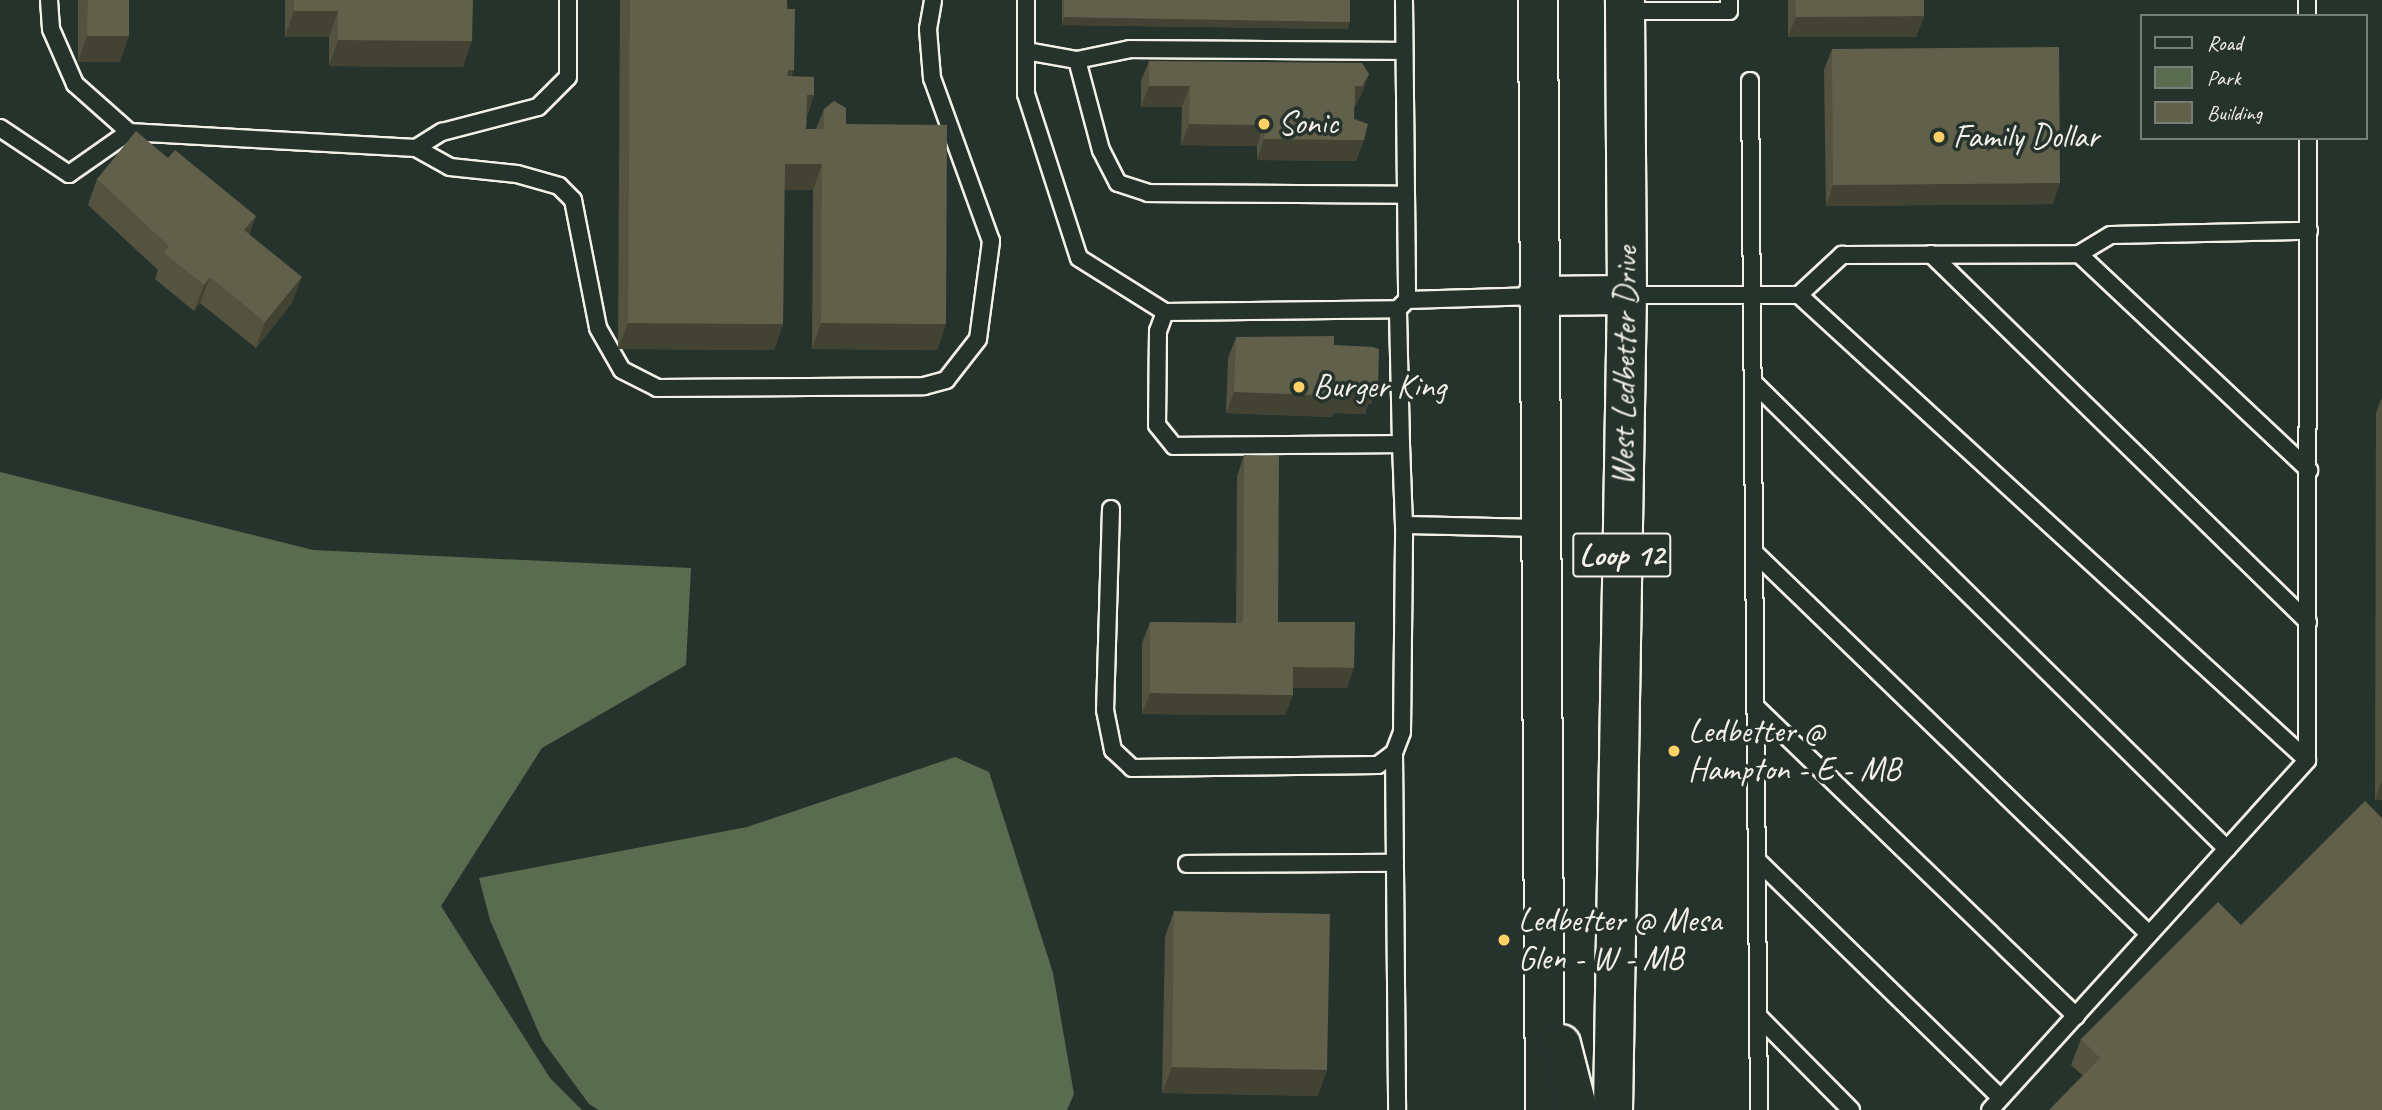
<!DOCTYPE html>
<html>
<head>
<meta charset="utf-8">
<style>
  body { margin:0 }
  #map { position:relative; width:2382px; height:1110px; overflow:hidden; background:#26332d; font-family:Caveat,sans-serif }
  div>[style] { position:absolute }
  .green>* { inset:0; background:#596c4f }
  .roads { filter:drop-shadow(2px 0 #f4f1e8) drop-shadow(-2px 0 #f4f1e8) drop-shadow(0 2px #f4f1e8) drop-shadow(0 -2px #f4f1e8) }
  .service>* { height:16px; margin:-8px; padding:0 8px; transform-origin:8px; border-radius:8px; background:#26332d }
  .primary>* { height:38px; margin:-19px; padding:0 19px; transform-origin:19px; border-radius:19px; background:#26332d }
  .wall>* { inset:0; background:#535340 }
  .shaded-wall>* { inset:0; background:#434334 }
  .building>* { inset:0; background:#60604b }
  .dots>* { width:19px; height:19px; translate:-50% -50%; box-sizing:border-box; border:4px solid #26332d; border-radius:50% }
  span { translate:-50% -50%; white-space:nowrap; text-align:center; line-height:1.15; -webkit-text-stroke:7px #26332d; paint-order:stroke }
  .shield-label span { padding:2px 5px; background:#26332d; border:2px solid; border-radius:5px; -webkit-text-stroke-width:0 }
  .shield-label { font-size:32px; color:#f4f1e8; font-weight:700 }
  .poi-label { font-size:33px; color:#f4f1e8 }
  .left { translate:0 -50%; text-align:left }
  .street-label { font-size:33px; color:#f4f1e8 }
  .legend { position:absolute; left:2140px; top:14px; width:228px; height:126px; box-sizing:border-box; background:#26332d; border:2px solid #787f78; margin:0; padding:9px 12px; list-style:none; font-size:21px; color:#f4f1e8 }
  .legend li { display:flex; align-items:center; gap:14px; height:35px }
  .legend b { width:35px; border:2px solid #787f78 }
</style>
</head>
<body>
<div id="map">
  <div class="green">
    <div style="clip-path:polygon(0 472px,313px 550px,691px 568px,686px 665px,542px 748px,441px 906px,550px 1078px,582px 1110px,0 1110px)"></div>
    <div style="clip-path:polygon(955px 757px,989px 772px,1053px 973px,1074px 1094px,1067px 1110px,599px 1110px,589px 1104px,542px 1040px,490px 920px,479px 878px,747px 827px)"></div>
  </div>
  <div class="roads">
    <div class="service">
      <div style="left:49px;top:0;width:29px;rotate:86deg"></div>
      <div style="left:51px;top:29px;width:60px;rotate:66.4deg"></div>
      <div style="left:75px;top:84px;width:72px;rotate:41.6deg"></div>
      <div style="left:1026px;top:0;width:94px;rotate:90deg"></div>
      <div style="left:1026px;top:94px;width:172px;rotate:72.1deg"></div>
      <div style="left:1079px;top:258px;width:102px;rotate:32.1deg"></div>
      <div style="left:1165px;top:312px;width:233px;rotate:-0.7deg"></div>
      <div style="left:1398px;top:309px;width:13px;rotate:-45deg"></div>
      <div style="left:1407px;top:300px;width:130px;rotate:-1.8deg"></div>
      <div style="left:1404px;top:0;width:300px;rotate:89.4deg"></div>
      <div style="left:2307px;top:0;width:16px;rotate:90deg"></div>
      <div style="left:1625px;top:11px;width:104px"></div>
      <div style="left:1729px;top:11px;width:11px;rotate:-90deg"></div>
      <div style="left:1026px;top:51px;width:52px;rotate:10deg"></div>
      <div style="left:1077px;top:60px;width:93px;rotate:75.1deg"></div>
      <div style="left:1101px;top:150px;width:37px;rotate:63deg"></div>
      <div style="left:1118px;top:183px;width:32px;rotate:18deg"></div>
      <div style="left:1148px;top:193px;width:258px;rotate:0.4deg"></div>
      <div style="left:1077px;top:60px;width:54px;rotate:-11.7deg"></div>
      <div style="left:1130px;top:49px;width:274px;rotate:0.4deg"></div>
      <div style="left:1750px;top:81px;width:1029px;rotate:89.5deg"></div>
      <div style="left:0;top:128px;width:83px;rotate:33.7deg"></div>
      <div style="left:69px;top:174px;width:73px;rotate:-35deg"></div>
      <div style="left:129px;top:132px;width:287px;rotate:3.2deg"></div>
      <div style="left:416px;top:148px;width:31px;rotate:-32deg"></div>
      <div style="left:442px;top:132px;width:99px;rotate:-14.6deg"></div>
      <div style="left:538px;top:107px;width:42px;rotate:-45deg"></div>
      <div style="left:568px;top:77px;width:77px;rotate:-90deg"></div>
      <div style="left:416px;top:148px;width:39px;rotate:29deg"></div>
      <div style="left:450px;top:167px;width:67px;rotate:6deg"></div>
      <div style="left:517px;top:174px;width:44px;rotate:15.9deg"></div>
      <div style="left:559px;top:186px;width:20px;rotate:45deg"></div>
      <div style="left:573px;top:200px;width:130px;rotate:78.9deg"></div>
      <div style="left:598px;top:328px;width:48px;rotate:60.3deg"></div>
      <div style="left:622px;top:370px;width:39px;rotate:27deg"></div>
      <div style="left:657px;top:388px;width:267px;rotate:-0.4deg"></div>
      <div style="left:924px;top:386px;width:23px;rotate:-15deg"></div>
      <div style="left:946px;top:380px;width:52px;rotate:-52deg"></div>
      <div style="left:978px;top:339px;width:99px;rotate:-82.4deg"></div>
      <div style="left:991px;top:241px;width:173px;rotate:-109.9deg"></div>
      <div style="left:932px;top:78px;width:49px;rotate:-94.7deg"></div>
      <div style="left:928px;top:29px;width:29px;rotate:-80deg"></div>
      <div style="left:1931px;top:254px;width:527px;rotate:44.31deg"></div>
      <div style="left:2079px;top:254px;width:316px;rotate:43.2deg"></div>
      <div style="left:1627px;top:295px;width:172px"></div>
      <div style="left:1799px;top:295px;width:689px;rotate:42.47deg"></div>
      <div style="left:1799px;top:295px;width:59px;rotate:-42.9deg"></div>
      <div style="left:1842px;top:255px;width:237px;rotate:-0.2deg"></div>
      <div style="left:2079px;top:254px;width:37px;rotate:-31deg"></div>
      <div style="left:2111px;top:235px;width:198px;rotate:-1.2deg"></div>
      <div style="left:1165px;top:312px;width:20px;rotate:110deg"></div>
      <div style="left:1158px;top:331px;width:94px;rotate:90.6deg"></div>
      <div style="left:1157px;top:425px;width:27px;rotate:51deg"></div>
      <div style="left:1174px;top:446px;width:227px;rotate:-0.5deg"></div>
      <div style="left:1401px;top:444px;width:135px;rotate:-91.3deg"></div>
      <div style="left:1754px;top:383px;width:664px;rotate:44.57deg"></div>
      <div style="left:1401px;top:444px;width:81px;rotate:87.9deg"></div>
      <div style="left:1404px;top:525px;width:137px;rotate:1.3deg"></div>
      <div style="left:1111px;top:509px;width:201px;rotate:91.7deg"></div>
      <div style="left:1105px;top:710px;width:41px;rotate:78.7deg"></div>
      <div style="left:1113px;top:750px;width:26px;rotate:43deg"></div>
      <div style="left:1132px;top:768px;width:246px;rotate:-0.7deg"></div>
      <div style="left:1378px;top:765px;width:20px;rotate:-37deg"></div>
      <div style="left:1394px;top:753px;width:22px;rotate:-69deg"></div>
      <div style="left:1402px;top:732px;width:207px;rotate:-89.4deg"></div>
      <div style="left:1755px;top:553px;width:548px;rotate:44.04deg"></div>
      <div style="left:1756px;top:707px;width:445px;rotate:44deg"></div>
      <div style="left:1394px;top:753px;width:357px;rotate:89.5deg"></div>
      <div style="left:1758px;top:861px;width:339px;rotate:44.3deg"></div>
      <div style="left:1187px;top:864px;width:208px;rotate:-0.3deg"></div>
      <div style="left:1759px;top:1017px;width:131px;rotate:45.3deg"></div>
      <div style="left:1990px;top:1110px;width:472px;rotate:-47.8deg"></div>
      <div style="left:2307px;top:760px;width:622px;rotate:-89.91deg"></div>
    </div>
    <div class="primary">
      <div style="left:1538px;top:0;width:1110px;rotate:89.64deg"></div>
      <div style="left:1537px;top:296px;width:90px;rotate:-0.6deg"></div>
      <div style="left:1561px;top:1044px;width:68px;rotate:75.6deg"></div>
      <div style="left:1613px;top:1110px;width:815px;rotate:-89.02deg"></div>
      <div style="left:1627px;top:295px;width:295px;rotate:-90.4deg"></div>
    </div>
  </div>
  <div class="wall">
    <div style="clip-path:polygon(78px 0,129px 0,120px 62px,78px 62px)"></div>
    <div style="clip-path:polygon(285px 0,473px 0,463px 67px,329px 66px,329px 37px,285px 37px)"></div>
    <div style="clip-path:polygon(620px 0,787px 0,792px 76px,814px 95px,807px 116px,806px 129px,816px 129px,824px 109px,846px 124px,946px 324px,937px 350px,812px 349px,813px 190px,784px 190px,783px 324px,774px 350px,618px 349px)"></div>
    <div style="clip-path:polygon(1062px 0,1350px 0,1350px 22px,1347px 29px,1062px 25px)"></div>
    <div style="clip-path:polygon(1788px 0,1924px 0,1924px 16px,1916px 37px,1788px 37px)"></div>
    <div style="clip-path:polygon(1832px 49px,2053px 204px,1826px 206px,1824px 70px)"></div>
    <div style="clip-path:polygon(1149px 61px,1369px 74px,1361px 95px,1354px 107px,1354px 119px,1364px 140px,1356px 161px,1257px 160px,1257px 146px,1181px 145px,1182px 107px,1141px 107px,1141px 81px)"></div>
    <div style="clip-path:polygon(168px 158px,256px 216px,249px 235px,292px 303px,256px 348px,200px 303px,194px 311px,155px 279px,158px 270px,88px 205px,97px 179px)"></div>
    <div style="clip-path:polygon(1236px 337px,1334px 345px,1371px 404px,1368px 404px,1365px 414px,1333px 413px,1332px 417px,1226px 413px,1228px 358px)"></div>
    <div style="clip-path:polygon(2382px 397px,2382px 800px,2375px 800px,2376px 413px)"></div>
    <div style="clip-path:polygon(1244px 455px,1278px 622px,1347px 688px,1293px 688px,1293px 695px,1285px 715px,1142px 714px,1142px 643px,1150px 622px,1236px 623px,1237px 476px)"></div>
    <div style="clip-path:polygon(1174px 911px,1318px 1096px,1162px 1093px,1165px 937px)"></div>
    <div style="clip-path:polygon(2241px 925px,2083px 1076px,2071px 1065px,2081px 1039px)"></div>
  </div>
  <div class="shaded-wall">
    <div style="clip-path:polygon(294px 11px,338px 11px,329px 37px,285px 37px)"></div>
    <div style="clip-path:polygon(1924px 16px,1916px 37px,1788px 37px,1796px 17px)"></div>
    <div style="clip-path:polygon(1064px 17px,1350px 22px,1347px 29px,1062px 25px)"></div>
    <div style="clip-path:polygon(87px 36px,129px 36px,120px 62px,78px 62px)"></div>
    <div style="clip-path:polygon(338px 40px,472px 41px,463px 67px,329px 66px)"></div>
    <div style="clip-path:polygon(788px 70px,794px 70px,784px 96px)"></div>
    <div style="clip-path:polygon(1369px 74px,1361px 95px,1355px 107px,1355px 86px)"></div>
    <div style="clip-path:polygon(1149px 86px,1190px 86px,1182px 107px,1141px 107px)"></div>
    <div style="clip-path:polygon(807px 95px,814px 95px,805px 121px)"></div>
    <div style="clip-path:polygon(1189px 124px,1264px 125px,1257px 146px,1181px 145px)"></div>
    <div style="clip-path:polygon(1264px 139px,1364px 140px,1356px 161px,1257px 160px)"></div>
    <div style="clip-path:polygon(785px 164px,822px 164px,813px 190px,775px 190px)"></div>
    <div style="clip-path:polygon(2060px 183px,2053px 204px,1826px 206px,1833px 185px)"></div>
    <div style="clip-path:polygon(256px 216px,247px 242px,244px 230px)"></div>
    <div style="clip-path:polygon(210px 277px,200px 303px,194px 311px,204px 285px)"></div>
    <div style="clip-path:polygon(302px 277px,292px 303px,256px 348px,265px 322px)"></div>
    <div style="clip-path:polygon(628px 323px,783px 324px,774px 350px,618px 349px)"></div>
    <div style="clip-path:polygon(821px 323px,946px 324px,937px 350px,812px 349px)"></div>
    <div style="clip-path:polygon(1373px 383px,1378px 383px,1371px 404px,1368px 404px,1365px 414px,1333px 413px,1332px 417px,1226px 413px,1234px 392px,1339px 392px)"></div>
    <div style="clip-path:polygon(1293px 667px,1354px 668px,1347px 688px,1285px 688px)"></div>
    <div style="clip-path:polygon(1150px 693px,1293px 695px,1285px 715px,1142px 714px)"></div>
    <div style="clip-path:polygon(2382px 780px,2382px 800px,2375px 800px)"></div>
    <div style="clip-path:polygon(1172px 1067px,1327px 1070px,1318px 1096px,1162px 1093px)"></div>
  </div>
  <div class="building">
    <div style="clip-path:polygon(88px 0,129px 0,129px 36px,87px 36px)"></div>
    <div style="clip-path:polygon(294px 0,473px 0,472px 41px,338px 40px,338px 11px,294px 11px)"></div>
    <div style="clip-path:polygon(630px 0,787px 0,787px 9px,795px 9px,794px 70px,788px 70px,787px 76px,814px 77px,814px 95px,807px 95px,806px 129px,824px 129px,824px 109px,834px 101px,846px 108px,846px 124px,947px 125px,946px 324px,821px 323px,822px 164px,785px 164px,783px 324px,628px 323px)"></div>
    <div style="clip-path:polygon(1064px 0,1350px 0,1350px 22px,1064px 17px)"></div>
    <div style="clip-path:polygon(1795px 0,1924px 0,1924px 16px,1796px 17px)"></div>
    <div style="clip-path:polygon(2059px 47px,2060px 183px,1833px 185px,1832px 49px)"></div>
    <div style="clip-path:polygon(1149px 61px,1362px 63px,1369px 74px,1362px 86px,1355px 86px,1354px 119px,1368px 124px,1364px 140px,1264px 139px,1264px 125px,1189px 124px,1190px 86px,1149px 86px)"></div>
    <div style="clip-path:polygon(136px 131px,168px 158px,175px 150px,256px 216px,244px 230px,302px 277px,265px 322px,210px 277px,204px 285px,164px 253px,169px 246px,97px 179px)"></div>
    <div style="clip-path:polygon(1334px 336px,1334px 345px,1373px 347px,1379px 349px,1378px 383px,1373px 383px,1372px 393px,1339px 392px,1339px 396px,1234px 392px,1236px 337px)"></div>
    <div style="clip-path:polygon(1244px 455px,1279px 456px,1278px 622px,1355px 622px,1354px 668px,1293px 667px,1293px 695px,1150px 693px,1150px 622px,1243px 623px)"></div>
    <div style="clip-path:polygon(2365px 801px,2382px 818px,2382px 1110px,2049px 1110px,2100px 1058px,2081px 1039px,2218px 902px,2241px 925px)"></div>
    <div style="clip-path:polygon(1174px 911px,1330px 914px,1327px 1070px,1172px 1067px)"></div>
  </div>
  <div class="dots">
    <div style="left:1264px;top:124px;background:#ffd166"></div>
    <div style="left:1939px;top:137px;background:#ffd166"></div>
    <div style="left:1299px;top:387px;background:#ffd166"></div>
    <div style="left:1674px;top:751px;background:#ffd166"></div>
    <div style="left:1504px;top:940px;background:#ffd166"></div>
  </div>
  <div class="shield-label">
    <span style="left:1622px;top:555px">Loop 12</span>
  </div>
  <div class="poi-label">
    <span class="left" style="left:1278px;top:124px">Sonic</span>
    <span class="left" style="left:1953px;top:137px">Family Dollar</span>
    <span class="left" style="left:1313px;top:387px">Burger King</span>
    <span class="left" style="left:1688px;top:751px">Ledbetter @<br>Hampton - E - MB</span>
    <span class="left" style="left:1518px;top:940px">Ledbetter @ Mesa<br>Glen - W - MB</span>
  </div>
  <div class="street-label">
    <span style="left:1625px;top:366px;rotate:-89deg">West Ledbetter Drive</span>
  </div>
  <ul class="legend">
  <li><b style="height:9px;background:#26332d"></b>Road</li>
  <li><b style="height:19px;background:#596c4f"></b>Park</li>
  <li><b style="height:19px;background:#60604b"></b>Building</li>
  </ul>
</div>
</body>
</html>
